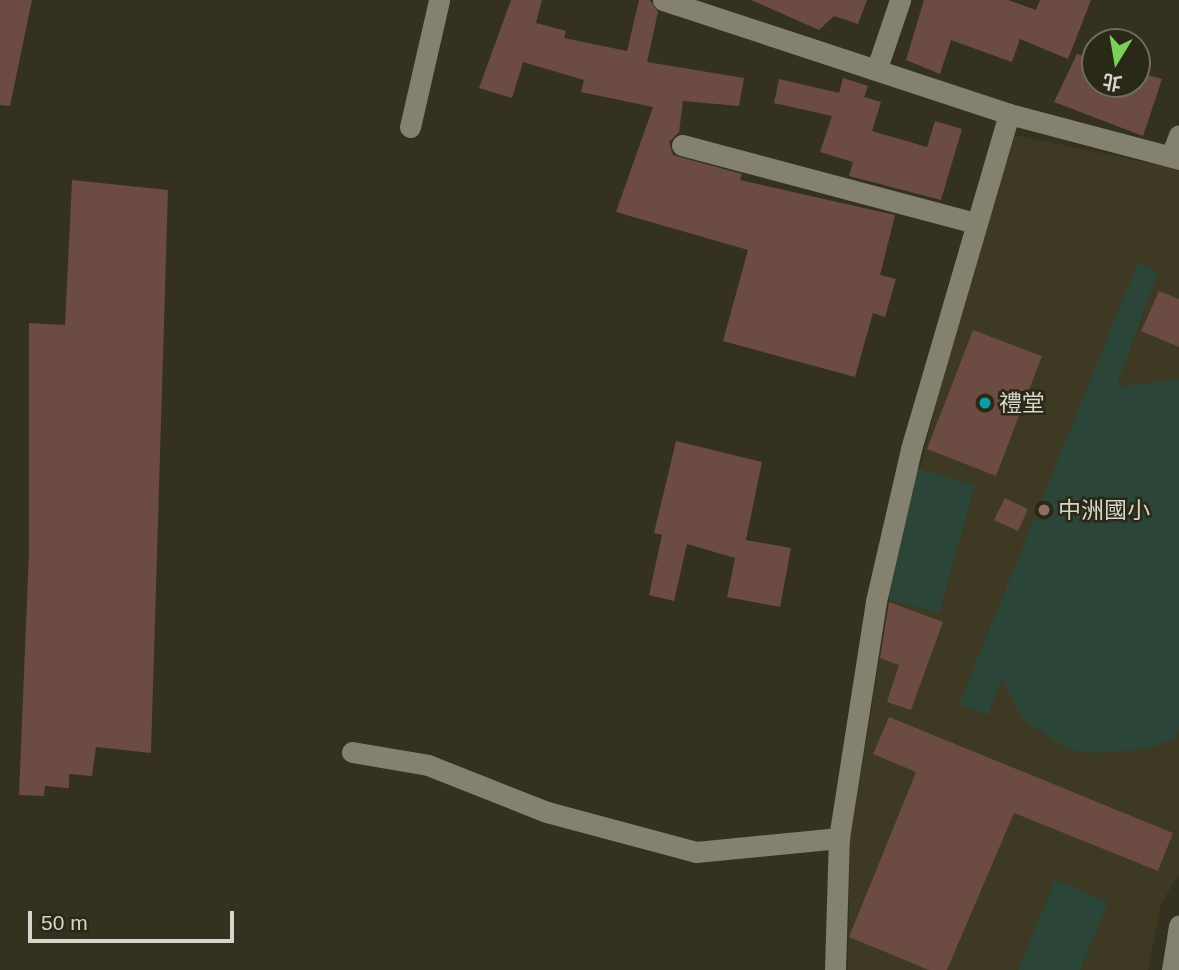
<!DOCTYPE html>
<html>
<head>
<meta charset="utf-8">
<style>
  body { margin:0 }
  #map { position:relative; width:1179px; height:970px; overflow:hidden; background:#343121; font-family:Helvetica,"Noto Sans TC",sans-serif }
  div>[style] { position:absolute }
  .built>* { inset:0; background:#3d3922 }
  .green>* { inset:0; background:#2b4639 }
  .building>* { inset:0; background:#6b4b42 }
  .minor>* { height:21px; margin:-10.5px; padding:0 10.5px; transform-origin:10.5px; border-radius:10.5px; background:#84816e }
  .dots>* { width:19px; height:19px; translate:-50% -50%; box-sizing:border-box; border:4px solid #2a2817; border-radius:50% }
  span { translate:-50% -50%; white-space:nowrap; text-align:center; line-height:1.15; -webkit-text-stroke:5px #2a2817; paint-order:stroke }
  .poi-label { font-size:23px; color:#d7d5cb }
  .left { translate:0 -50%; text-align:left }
  .north { position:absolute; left:1081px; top:28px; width:70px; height:70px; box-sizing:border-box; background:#2a2817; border:2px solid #6f6d5f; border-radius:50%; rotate:191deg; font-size:19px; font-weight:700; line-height:28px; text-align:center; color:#d7d5cb }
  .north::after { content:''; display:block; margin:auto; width:24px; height:32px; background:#79d157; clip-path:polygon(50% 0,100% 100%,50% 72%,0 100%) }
  .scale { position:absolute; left:28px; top:911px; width:206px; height:32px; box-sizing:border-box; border:4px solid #d7d5cb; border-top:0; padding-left:9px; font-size:21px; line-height:24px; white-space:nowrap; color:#d7d5cb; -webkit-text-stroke:5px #2a2817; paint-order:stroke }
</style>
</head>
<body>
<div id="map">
  <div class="built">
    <div style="clip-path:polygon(1015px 135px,1179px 169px,1179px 874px,1161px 904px,1148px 970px,848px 970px,850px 841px,893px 577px,959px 314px)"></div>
  </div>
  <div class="green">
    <div style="clip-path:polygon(1138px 262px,1158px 272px,1116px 387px,1179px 379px,1179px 729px,1175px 739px,1146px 749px,1094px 753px,1069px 749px,1023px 720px,1002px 679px,987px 716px,959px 704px)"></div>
    <div style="clip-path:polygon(904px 465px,975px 485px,939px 613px,869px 594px)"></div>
    <div style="clip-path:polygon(1055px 880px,1108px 902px,1080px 970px,1018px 970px)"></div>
  </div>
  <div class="building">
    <div style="clip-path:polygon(0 0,32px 0,10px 106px,0 105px)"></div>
    <div style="clip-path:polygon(511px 0,542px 0,536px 23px,566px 31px,564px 38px,627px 51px,639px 0,650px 0,658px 12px,647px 62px,744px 78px,739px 106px,683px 101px,679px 132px,669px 142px,673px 155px,742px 174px,740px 180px,895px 215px,880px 275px,896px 279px,885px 317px,873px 313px,855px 377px,723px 341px,748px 250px,616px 212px,653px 107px,581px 92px,584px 80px,523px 62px,512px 98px,479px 88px)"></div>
    <div style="clip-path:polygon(751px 0,867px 0,858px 24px,834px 16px,819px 30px)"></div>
    <div style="clip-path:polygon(924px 0,1008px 0,1036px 10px,1040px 0,1091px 0,1068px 59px,1020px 39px,1012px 62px,951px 40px,940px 74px,906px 60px)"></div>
    <div style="clip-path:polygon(1077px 54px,1095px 59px,1095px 84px,1137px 84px,1137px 72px,1162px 79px,1143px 136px,1054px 102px)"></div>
    <div style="clip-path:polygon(843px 78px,868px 86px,864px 97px,881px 102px,872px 131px,927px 147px,935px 121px,962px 129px,941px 200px,849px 176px,853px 162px,820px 152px,832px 116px,774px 103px,779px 79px,839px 93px)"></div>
    <div style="clip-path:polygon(72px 180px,168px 190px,151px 753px,96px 747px,92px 776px,69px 774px,69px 788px,45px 786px,44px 796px,19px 795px,29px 552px,29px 323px,65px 325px)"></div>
    <div style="clip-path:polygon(1159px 291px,1179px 299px,1179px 347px,1141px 331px)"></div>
    <div style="clip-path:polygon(973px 330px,1042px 356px,996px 476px,927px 449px)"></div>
    <div style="clip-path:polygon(676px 441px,762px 462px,746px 540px,791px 548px,780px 607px,727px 597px,735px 558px,687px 544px,674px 601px,649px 595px,662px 535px,654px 533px)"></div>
    <div style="clip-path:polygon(1005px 498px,1028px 509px,1018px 531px,994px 520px)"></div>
    <div style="clip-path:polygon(889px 602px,943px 622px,911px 710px,887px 702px,899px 665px,880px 658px)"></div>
    <div style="clip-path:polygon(889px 717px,1173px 833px,1158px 871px,1014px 813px,947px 970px,929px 970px,849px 937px,916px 772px,873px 754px)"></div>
  </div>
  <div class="minor">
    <div style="left:663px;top:0;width:364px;rotate:18.2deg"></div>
    <div style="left:1009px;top:114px;width:176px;rotate:14.8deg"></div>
    <div style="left:877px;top:68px;width:72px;rotate:-71.3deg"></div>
    <div style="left:410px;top:127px;width:130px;rotate:-77.1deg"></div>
    <div style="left:682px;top:145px;width:304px;rotate:14.9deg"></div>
    <div style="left:1171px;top:156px;width:22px;rotate:-69deg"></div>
    <div style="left:352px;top:752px;width:77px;rotate:9.7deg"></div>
    <div style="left:428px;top:765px;width:128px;rotate:21.6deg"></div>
    <div style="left:547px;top:812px;width:154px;rotate:15deg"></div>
    <div style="left:696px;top:852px;width:144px;rotate:-5.6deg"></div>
    <div style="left:835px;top:970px;width:132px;rotate:-88.3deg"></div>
    <div style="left:839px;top:838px;width:240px;rotate:-81.1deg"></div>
    <div style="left:876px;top:601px;width:156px;rotate:-77deg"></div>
    <div style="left:911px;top:449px;width:349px;rotate:-73.7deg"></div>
    <div style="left:1172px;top:970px;width:45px;rotate:-81deg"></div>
  </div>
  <div class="dots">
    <div style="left:985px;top:403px;background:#0f9aa8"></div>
    <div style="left:1044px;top:510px;background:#8d6e63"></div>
  </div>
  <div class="poi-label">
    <span class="left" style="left:999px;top:403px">禮堂</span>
    <span class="left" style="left:1058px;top:510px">中洲國小</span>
  </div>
  <div class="north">北</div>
  <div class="scale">50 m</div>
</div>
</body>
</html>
